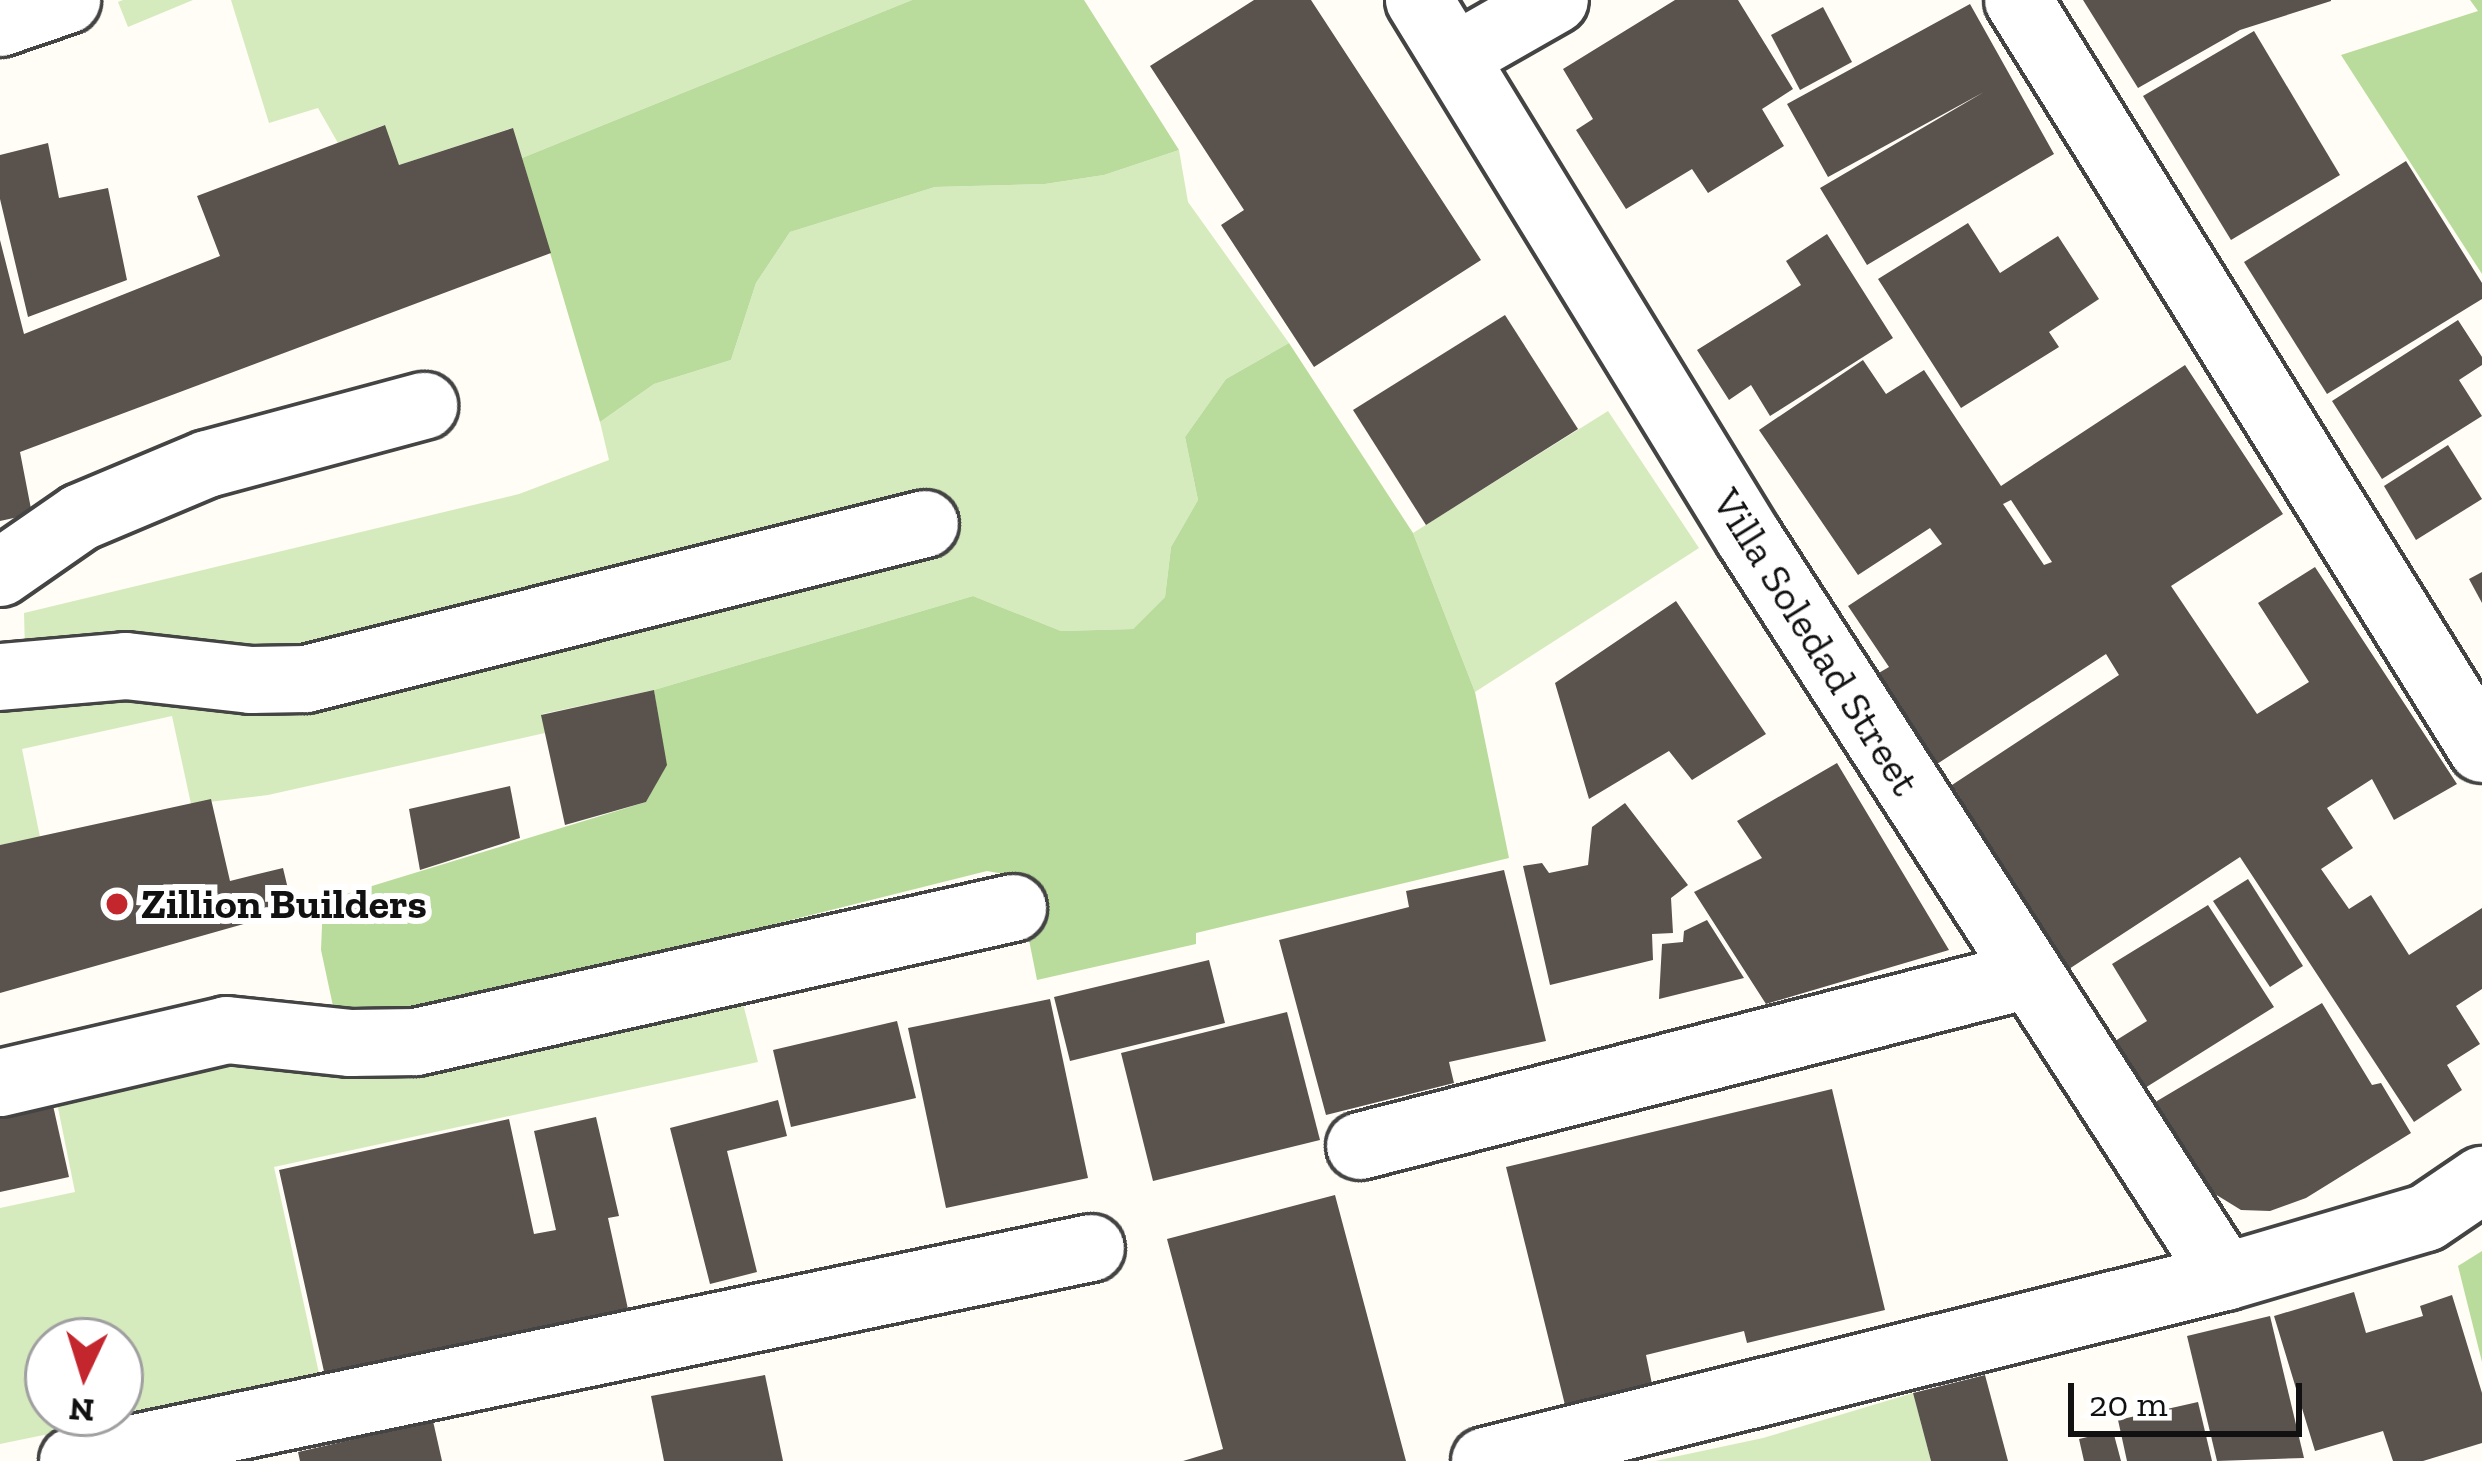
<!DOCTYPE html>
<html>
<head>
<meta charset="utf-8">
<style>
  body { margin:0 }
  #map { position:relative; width:2482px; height:1461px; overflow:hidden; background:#fffdf5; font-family:"Zilla Slab",serif }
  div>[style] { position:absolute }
  .green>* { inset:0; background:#d5ebbd }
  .forest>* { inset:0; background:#b9dc9c }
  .building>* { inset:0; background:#5a524d }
  .roads { filter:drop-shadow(3px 0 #444) drop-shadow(-3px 0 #444) drop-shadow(0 3px #444) drop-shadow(0 -3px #444) }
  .minor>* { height:66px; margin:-33px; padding:0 33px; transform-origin:33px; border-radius:33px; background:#fff }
  .dots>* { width:33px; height:33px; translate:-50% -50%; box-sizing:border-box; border:6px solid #fff; border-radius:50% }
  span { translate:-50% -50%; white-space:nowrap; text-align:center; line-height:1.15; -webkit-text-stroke:12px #fff; paint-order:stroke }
  .street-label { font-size:42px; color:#111 }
  .poi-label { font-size:42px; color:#111; font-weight:700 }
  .left { translate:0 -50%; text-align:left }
  .north { position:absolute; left:24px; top:1317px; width:120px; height:120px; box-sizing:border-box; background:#fff; border:3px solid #a0a0a0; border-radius:50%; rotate:184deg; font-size:33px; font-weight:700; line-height:48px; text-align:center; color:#111 }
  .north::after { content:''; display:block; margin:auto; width:42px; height:54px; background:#c4262e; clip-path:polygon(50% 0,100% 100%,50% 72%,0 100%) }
  .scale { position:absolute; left:2068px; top:1383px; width:234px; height:54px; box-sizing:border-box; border:6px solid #111; border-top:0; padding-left:15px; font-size:36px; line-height:42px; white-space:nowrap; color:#111; -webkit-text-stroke:9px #fff; paint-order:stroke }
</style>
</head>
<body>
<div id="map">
  <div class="green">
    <div style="clip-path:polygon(123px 0,193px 0,128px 27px,118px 2px)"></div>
    <div style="clip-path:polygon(231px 0,912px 0,522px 158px,512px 128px,399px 165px,384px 125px,338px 143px,318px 108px,269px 123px)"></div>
    <div style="clip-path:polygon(1179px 150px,1188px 202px,1289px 343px,1226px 379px,1185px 437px,1198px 500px,1171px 547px,1165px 597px,1133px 629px,1061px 631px,973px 596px,654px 690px,542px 714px,545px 733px,268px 795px,191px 804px,172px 716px,22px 749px,40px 837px,0 845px,0 697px,25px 650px,24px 613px,519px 494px,609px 460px,600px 422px,654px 384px,731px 360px,756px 283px,790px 232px,935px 187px,1045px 184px,1104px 175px)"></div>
    <div style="clip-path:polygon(1608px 411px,1699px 548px,1475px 692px,1413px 533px)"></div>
    <div style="clip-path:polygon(evenodd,740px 992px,758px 1062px,274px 1167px,320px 1378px,0 1444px,0 1208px,75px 1192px,53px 1083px,740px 992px,48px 1341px,120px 1341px,120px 1413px,48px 1413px,48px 1341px)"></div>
    <div style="clip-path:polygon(1913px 1393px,1931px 1461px,1655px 1461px,1763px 1438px)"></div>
  </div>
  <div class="forest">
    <div style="clip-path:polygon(912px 0,1084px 0,1179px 150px,1104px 175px,1045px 184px,935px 187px,790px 232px,756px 283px,731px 360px,654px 384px,600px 422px,522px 158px)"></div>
    <div style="clip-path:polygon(2470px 0,2482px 0,2482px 274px,2341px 55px,2478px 11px)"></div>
    <div style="clip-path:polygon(1289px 343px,1413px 533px,1475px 692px,1509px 858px,1196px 933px,1196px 944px,1037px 980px,1028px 935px,1047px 912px,1037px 880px,987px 871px,367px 1026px,336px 1020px,321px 950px,323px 901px,646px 802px,666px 765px,654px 690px,973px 596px,1061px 631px,1133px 629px,1165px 597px,1171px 547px,1198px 500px,1185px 437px,1226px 379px)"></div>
    <div style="clip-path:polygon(2482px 1251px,2482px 1362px,2458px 1266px)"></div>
  </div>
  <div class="building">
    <div style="clip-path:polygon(1254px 0,1311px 0,1481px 260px,1314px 367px,1221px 225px,1244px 210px,1150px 66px)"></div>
    <div style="clip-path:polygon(1675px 0,1738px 0,1793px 89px,1762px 109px,1784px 146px,1708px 193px,1692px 169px,1626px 209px,1576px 130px,1593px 119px,1563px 69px)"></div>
    <div style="clip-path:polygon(2083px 0,2331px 0,2331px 1px,2240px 30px,2138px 88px)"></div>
    <div style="clip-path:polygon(1970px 4px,2054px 154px,1867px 265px,1820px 188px,1984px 92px,1828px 177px,1787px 104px)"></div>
    <div style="clip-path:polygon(1823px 7px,1852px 62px,1800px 90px,1771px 35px)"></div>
    <div style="clip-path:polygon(2254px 31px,2340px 175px,2231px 240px,2143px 96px)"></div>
    <div style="clip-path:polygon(385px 125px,399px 165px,513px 128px,551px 253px,20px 452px,32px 514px,0 521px,0 240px,24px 334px,220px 256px,197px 196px)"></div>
    <div style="clip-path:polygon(48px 143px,59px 198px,108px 188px,127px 280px,28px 317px,0 199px,0 155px)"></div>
    <div style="clip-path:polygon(2406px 161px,2482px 283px,2482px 299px,2327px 394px,2244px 262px)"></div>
    <div style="clip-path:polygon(1968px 223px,2000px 273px,2058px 236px,2099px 299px,2049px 332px,2059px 347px,1961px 408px,1878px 279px)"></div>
    <div style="clip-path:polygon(1827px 234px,1893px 338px,1770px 416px,1751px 385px,1729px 400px,1697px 350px,1801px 285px,1786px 261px)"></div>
    <div style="clip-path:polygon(1505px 315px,1578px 429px,1426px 525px,1353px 410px)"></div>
    <div style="clip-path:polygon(2458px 320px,2482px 357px,2482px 365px,2459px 380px,2482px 416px,2382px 479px,2332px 401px)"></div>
    <div style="clip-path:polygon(evenodd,1863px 360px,1886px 394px,1924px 370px,2001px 486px,2185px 365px,2283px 514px,2171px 586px,2257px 714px,2309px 682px,2258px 603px,2315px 567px,2457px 784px,2394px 820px,2372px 779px,2327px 808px,2353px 848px,2321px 869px,2349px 909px,2371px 895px,2409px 955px,2482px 908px,2482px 989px,2456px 1006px,2480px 1044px,2447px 1065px,2462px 1090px,2414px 1122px,2240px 857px,2069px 969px,1952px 785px,2119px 675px,2106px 654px,1937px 764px,1877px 674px,1889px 667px,1848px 606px,1942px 544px,1930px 528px,1858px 575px,1759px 430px,1863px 360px,2011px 500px,2052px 562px,2044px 565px,2003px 504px,2011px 500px)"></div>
    <div style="clip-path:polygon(2448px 445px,2482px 499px,2416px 540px,2384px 486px)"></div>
    <div style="clip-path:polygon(2482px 572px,2482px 603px,2469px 579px)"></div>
    <div style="clip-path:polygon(1676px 601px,1766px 734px,1692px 780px,1669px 751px,1589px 799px,1555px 683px)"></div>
    <div style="clip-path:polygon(654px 690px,667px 765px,646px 802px,565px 825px,541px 715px)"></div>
    <div style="clip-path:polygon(1837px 763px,1949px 950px,1766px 1004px,1694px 892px,1762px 858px,1737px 821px)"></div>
    <div style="clip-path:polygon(510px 786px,520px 838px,420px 870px,409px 809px)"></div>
    <div style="clip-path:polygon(211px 799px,230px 881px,283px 868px,293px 910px,0 993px,0 845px)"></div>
    <div style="clip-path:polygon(1625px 803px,1688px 885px,1671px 898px,1673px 933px,1652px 934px,1653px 960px,1550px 985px,1523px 866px,1542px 863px,1549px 873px,1588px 865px,1592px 827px)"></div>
    <div style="clip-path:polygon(1504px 870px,1546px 1041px,1449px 1062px,1454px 1083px,1326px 1115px,1279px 940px,1409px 907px,1406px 891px)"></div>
    <div style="clip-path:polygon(2248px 879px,2303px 966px,2270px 987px,2213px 901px)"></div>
    <div style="clip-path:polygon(2208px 905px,2274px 1007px,2137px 1093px,2107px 1046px,2147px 1021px,2112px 964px)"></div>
    <div style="clip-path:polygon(1707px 920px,1744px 978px,1659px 999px,1662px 944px,1683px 942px,1684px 931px)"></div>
    <div style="clip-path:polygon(1209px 960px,1225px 1023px,1070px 1061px,1054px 997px)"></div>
    <div style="clip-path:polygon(1050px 999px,1088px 1178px,946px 1208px,908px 1028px)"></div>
    <div style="clip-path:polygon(2322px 1003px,2372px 1085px,2381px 1083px,2411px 1133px,2306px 1198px,2270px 1211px,2241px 1210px,2202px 1186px,2152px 1104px)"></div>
    <div style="clip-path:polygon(1287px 1012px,1320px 1140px,1153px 1181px,1121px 1053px)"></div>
    <div style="clip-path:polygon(897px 1021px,916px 1098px,791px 1127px,773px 1050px)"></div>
    <div style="clip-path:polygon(1832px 1089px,1885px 1310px,1747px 1343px,1744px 1331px,1646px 1355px,1652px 1384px,1565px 1405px,1506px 1167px)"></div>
    <div style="clip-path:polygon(50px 1092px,69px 1177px,0 1192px,0 1103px)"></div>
    <div style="clip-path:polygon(778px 1100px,787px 1136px,727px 1151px,757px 1272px,710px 1284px,670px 1128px)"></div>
    <div style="clip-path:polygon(596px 1117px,619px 1216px,608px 1218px,628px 1309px,325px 1376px,279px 1170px,509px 1119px,534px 1234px,556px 1230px,534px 1131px)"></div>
    <div style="clip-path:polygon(1335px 1195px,1406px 1461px,1183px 1461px,1223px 1449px,1167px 1239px)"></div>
    <div style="clip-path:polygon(2354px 1292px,2366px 1333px,2423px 1316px,2420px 1306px,2452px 1295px,2482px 1393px,2482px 1443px,2423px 1461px,2393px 1461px,2383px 1431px,2315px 1451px,2274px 1316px)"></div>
    <div style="clip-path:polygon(2270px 1316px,2304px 1458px,2217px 1461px,2187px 1336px)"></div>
    <div style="clip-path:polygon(765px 1375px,783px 1461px,664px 1461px,651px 1396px)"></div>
    <div style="clip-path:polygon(1985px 1375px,2008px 1461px,1931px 1461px,1913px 1393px)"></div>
    <div style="clip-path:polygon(2198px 1402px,2212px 1461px,2127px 1461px,2118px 1420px)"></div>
    <div style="clip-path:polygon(433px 1421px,442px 1461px,300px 1461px,298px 1452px)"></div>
    <div style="clip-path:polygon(2113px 1431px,2121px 1461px,2084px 1461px,2079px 1439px)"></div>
  </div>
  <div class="roads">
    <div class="minor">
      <div style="left:1419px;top:0;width:631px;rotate:58.48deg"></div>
      <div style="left:1749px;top:538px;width:879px;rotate:57.21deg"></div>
      <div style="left:2018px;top:0;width:881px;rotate:58.22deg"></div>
      <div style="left:0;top:23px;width:71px;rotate:-18.9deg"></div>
      <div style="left:1455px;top:57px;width:115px;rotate:-29.7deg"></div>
      <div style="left:0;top:573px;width:98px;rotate:-34.7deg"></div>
      <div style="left:81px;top:517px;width:137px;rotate:-22.8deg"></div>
      <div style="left:207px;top:464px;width:225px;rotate:-15deg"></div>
      <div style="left:0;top:677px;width:126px;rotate:-5deg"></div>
      <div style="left:126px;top:666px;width:126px;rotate:6.4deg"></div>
      <div style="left:251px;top:680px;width:55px;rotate:-1deg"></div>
      <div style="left:306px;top:679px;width:638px;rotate:-14.06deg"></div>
      <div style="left:0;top:1083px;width:233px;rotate:-13.1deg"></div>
      <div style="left:227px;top:1030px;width:125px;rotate:6deg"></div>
      <div style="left:351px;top:1043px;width:65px;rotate:-0.9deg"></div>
      <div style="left:416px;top:1042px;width:612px;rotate:-12.65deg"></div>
      <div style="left:1360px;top:1146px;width:690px;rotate:-14.36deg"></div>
      <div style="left:73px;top:1461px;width:1040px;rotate:-11.82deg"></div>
      <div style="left:1485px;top:1461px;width:763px;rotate:-13.96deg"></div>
      <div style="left:2225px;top:1277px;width:209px;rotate:-16.4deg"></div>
      <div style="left:2426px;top:1218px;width:68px;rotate:-34.2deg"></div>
    </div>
  </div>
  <div class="dots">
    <div style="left:117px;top:904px;background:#c4262e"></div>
  </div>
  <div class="street-label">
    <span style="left:1816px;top:642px;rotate:58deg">Villa Soledad Street</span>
  </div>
  <div class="poi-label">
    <span class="left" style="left:141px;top:904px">Zillion Builders</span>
  </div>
  <div class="north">N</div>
  <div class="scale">20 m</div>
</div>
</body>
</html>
